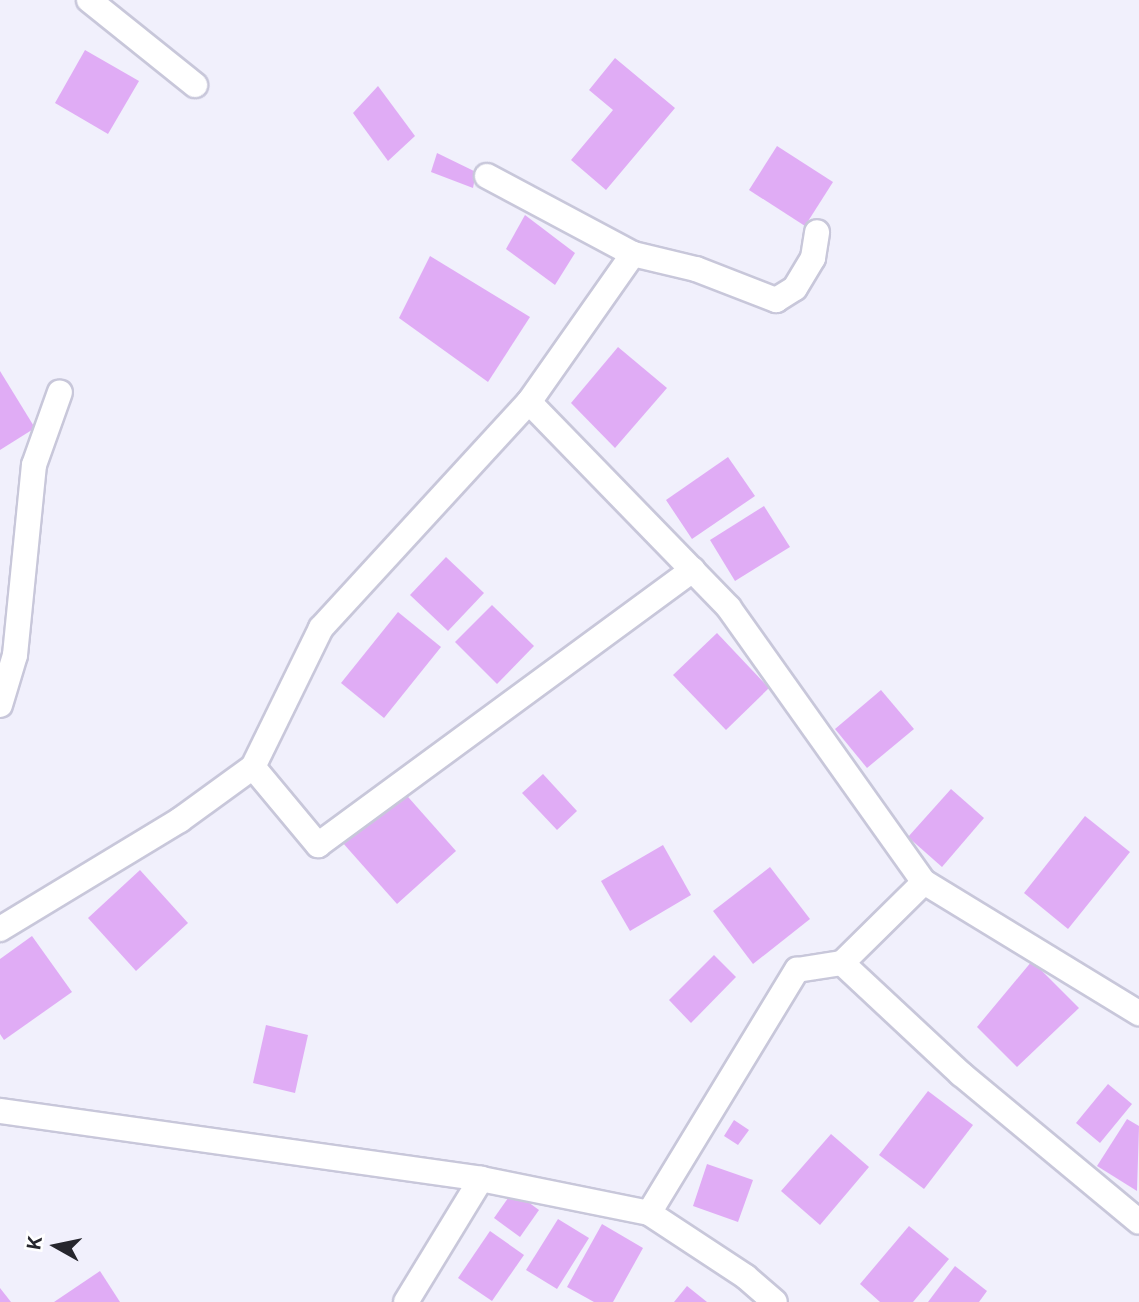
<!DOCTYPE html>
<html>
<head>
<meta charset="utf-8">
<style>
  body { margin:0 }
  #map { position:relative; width:1139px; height:1302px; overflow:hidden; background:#f1f0fc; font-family:Inter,sans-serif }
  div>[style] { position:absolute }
  .building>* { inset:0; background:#e0acf5 }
  .roads { filter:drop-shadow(2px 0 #c8c7da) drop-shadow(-2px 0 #c8c7da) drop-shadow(0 2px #c8c7da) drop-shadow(0 -2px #c8c7da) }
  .street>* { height:24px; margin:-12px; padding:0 12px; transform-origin:12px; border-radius:12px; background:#fff }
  span { translate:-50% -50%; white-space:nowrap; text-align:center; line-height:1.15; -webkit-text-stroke:6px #fff; paint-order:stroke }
  .north { position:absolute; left:21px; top:1211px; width:70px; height:70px; -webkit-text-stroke:5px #fff; paint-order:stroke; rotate:279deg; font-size:19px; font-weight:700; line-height:28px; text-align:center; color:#26262d }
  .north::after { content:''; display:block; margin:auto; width:24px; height:32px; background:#26262d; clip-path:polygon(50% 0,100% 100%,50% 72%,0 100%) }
</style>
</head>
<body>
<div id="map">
  <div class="building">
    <div style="clip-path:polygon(85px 50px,139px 81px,108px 134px,55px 103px)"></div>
    <div style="clip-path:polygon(615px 58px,675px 108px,606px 190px,571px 160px,613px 110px,589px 90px)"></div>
    <div style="clip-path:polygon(378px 86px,415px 136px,388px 161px,353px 113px)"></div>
    <div style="clip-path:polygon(777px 146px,833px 182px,805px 226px,749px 190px)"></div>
    <div style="clip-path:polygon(437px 153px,476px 172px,473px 188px,431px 172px)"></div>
    <div style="clip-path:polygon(525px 215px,575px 253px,555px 285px,506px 249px)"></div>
    <div style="clip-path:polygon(430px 256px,530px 317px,488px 382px,399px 318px)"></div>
    <div style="clip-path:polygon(618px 347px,667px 388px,615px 448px,571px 403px)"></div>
    <div style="clip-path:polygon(0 371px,35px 428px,0 450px)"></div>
    <div style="clip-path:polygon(728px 457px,755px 496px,692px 539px,666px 500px)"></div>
    <div style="clip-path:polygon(764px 506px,790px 547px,735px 581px,710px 540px)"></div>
    <div style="clip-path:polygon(446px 557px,484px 593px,448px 631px,410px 595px)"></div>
    <div style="clip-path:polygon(492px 605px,534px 646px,497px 684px,455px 642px)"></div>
    <div style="clip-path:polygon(398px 612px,441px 647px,384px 718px,341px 683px)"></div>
    <div style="clip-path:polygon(717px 633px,769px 688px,726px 730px,673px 675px)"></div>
    <div style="clip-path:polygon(881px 690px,914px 729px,867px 768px,835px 729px)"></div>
    <div style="clip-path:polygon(543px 774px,577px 811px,557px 830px,522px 793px)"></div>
    <div style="clip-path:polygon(401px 789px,456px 851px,397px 904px,342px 842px)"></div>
    <div style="clip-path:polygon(951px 789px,984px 818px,942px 867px,908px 837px)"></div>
    <div style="clip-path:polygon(1085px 816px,1130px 852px,1068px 929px,1024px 893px)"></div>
    <div style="clip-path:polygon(663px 845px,691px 895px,630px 931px,601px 881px)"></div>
    <div style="clip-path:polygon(770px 867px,810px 919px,753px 964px,713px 911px)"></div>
    <div style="clip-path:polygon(140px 870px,188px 923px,136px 971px,88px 918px)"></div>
    <div style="clip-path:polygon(32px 936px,72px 992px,4px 1040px,0 1034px,0 959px)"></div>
    <div style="clip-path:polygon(714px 955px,736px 977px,691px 1023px,669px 1000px)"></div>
    <div style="clip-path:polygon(1032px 961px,1079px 1008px,1017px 1067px,977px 1027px)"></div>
    <div style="clip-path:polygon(266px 1025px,308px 1035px,295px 1093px,253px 1083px)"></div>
    <div style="clip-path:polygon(1108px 1084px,1132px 1104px,1100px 1143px,1076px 1123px)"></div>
    <div style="clip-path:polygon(928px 1091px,973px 1125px,924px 1189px,879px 1155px)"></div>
    <div style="clip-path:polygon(1127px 1119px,1139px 1126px,1137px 1191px,1097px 1166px)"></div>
    <div style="clip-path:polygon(734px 1120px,749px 1130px,738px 1145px,724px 1136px)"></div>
    <div style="clip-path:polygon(831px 1134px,869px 1167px,820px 1225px,781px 1191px)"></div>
    <div style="clip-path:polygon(707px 1164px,753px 1180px,738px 1222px,693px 1206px)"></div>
    <div style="clip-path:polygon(513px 1191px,539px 1210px,520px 1237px,494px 1218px)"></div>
    <div style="clip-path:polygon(558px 1219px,589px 1238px,557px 1289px,526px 1270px)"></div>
    <div style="clip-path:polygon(602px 1224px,643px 1248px,613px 1302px,594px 1302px,567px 1287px)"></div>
    <div style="clip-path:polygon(909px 1226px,949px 1259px,913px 1302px,880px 1302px,860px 1284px)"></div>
    <div style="clip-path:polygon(490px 1231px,524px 1255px,492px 1301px,458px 1278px)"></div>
    <div style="clip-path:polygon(955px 1266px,987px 1291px,979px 1302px,928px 1302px)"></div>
    <div style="clip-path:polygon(100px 1271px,120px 1302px,54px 1302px)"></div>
    <div style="clip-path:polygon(687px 1286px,707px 1302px,674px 1302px)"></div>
    <div style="clip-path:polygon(0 1288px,11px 1302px,0 1302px)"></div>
  </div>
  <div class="roads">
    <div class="street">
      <div style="left:89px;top:0;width:136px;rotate:38.7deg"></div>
      <div style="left:487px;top:176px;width:166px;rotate:28.1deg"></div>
      <div style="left:529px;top:402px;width:287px;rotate:45.8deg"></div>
      <div style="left:729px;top:608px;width:336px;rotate:54.6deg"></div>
      <div style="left:924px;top:882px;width:252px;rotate:31.4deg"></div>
      <div style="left:0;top:705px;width:52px;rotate:-73.3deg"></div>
      <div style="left:15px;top:655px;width:191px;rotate:-84.3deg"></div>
      <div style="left:34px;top:465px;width:77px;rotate:-70.4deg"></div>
      <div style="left:253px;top:767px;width:102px;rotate:50.2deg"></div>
      <div style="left:318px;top:845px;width:465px;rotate:-36.3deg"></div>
      <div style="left:0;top:929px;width:210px;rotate:-31.2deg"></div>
      <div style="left:180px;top:820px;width:90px;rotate:-36deg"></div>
      <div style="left:253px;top:767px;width:155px;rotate:-63.9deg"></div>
      <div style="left:321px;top:628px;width:307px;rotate:-47.4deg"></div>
      <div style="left:529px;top:402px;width:181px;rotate:-54.9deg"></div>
      <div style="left:633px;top:254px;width:65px;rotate:13.4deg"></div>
      <div style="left:696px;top:269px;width:86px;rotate:21.2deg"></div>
      <div style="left:776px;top:300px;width:22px;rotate:-32deg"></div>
      <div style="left:795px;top:288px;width:35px;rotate:-59deg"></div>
      <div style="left:813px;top:258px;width:26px;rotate:-81deg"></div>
      <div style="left:842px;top:963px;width:163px;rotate:43deg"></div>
      <div style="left:961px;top:1074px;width:231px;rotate:39.7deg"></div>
      <div style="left:0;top:1111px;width:486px;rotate:8deg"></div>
      <div style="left:481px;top:1179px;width:171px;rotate:11.4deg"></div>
      <div style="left:649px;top:1213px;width:116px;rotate:33.4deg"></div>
      <div style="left:746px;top:1277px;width:38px;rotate:41deg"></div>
      <div style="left:649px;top:1213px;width:285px;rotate:-58.7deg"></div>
      <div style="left:797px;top:970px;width:46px;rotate:-8.8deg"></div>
      <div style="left:842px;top:963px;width:115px;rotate:-44.6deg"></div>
      <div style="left:406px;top:1302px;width:144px;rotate:-58.6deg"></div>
    </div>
  </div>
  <div class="north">K</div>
</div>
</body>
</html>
